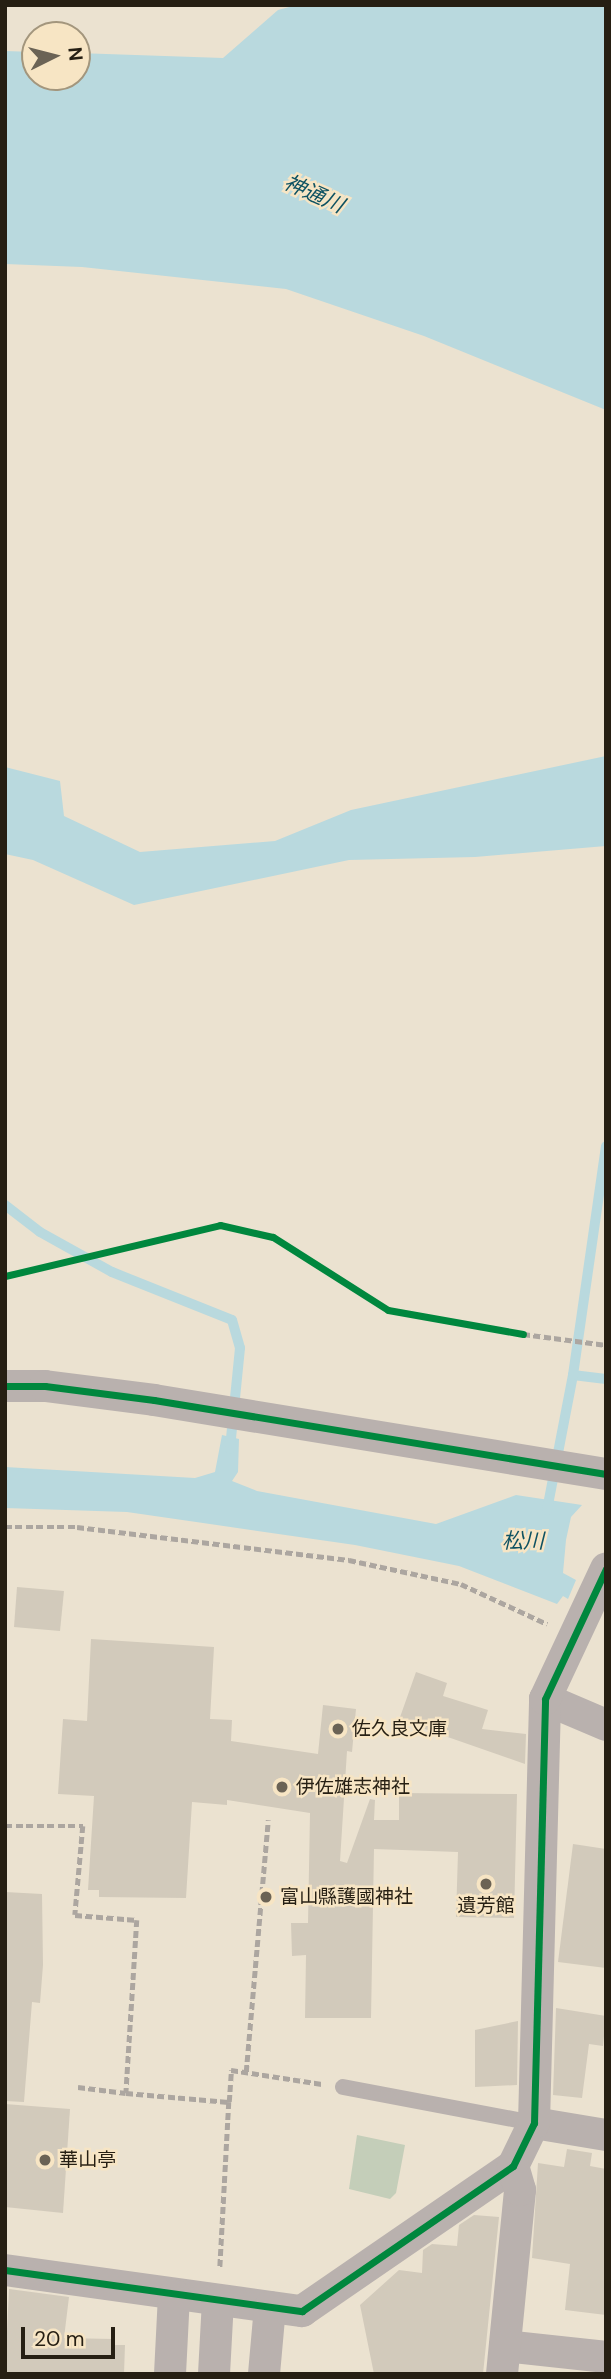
<!DOCTYPE html>
<html>
<head>
<meta charset="utf-8">
<style>
  body { margin:0 }
  #map { position:relative; width:611px; height:2379px; overflow:hidden; background:#ebe2d0; font-family:"DM Sans","Noto Sans JP",sans-serif }
  div>[style] { position:absolute }
  .green>* { inset:0; background:#c4ceb9 }
  .water>* { inset:0; background:#b9d9de }
  .stream>* { height:10px; margin:-5px; padding:0 5px; transform-origin:5px; border-radius:5px; background:#b9d9de }
  .building>* { inset:0; background:#d2cabb }
  .path>* { height:4.5px; margin-top:-2.25px; transform-origin:0; background:repeating-linear-gradient(90deg,#aca6a0 0 7px,transparent 0 10.5px) }
  .lane>* { height:16px; margin:-8px; padding:0 8px; transform-origin:8px; border-radius:8px; background:#b9b1ae }
  .street>* { height:32px; margin:-16px; padding:0 16px; transform-origin:16px; border-radius:16px; background:#b9b1ae }
  .cycleway>* { height:7px; margin:-3.5px; padding:0 3.5px; transform-origin:3.5px; border-radius:3.5px; background:#00873e }
  .dots>* { width:19px; height:19px; translate:-50% -50%; box-sizing:border-box; border:4px solid #f7e5c4; border-radius:50% }
  span { translate:-50% -50%; white-space:nowrap; text-align:center; line-height:1.15; -webkit-text-stroke:5px #f7e5c4; paint-order:stroke }
  .poi-label { font-size:19px; color:#261f13 }
  .left { translate:0 -50%; text-align:left }
  .water-label { font-size:21px; color:#0e5262; font-style:italic }
  .frame { position:absolute; inset:0; border:7px solid #261f13; pointer-events:none }
  .north { position:absolute; left:21px; top:21px; width:70px; height:70px; box-sizing:border-box; background:#f7e5c4; border:2px solid #a3967d; border-radius:50%; rotate:84deg; font-size:19px; font-weight:700; line-height:28px; text-align:center; color:#261f13 }
  .north::after { content:''; display:block; margin:auto; width:24px; height:32px; background:#6b6355; clip-path:polygon(50% 0,100% 100%,50% 72%,0 100%) }
  .scale { position:absolute; left:21px; top:2327px; width:94px; height:32px; box-sizing:border-box; border:4px solid #261f13; border-top:0; padding-left:9px; font-size:21px; line-height:24px; white-space:nowrap; color:#261f13; -webkit-text-stroke:5px #f7e5c4; paint-order:stroke }
</style>
</head>
<body>
<div id="map">
  <div class="green">
    <div style="clip-path:polygon(357px 2135px,405px 2145px,396px 2193px,390px 2199px,349px 2189px)"></div>
  </div>
  <div class="water">
    <div style="clip-path:polygon(297px 5px,606px 5px,606px 410px,424px 336px,286px 289px,82px 267px,5px 264px,5px 51px,35px 52px,35px 77px,77px 77px,77px 53px,223px 58px,278px 10px)"></div>
    <div style="clip-path:polygon(606px 756px,606px 846px,475px 857px,349px 860px,134px 905px,33px 860px,5px 854px,5px 767px,60px 781px,64px 816px,140px 852px,275px 841px,351px 810px)"></div>
    <div style="clip-path:polygon(222px 1435px,239px 1439px,238px 1472px,232px 1481px,257px 1491px,436px 1524px,516px 1495px,582px 1505px,571px 1517px,566px 1540px,563px 1573px,576px 1580px,568px 1599px,563px 1596px,557px 1604px,459px 1566px,355px 1545px,127px 1512px,5px 1508px,5px 1467px,195px 1478px,215px 1472px)"></div>
  </div>
  <div class="stream">
    <div style="left:5px;top:1205px;width:44px;rotate:37.6deg"></div>
    <div style="left:40px;top:1232px;width:82px;rotate:29.1deg"></div>
    <div style="left:112px;top:1272px;width:129px;rotate:21.8deg"></div>
    <div style="left:232px;top:1320px;width:29px;rotate:74deg"></div>
    <div style="left:240px;top:1348px;width:101px;rotate:95.7deg"></div>
    <div style="left:573px;top:1375px;width:33px;rotate:7deg"></div>
    <div style="left:547px;top:1510px;width:137px;rotate:-79.1deg"></div>
    <div style="left:573px;top:1375px;width:231px;rotate:-81.8deg"></div>
  </div>
  <div class="building">
    <div style="clip-path:polygon(17px 1587px,64px 1591px,60px 1631px,14px 1627px)"></div>
    <div style="clip-path:polygon(91px 1639px,214px 1647px,210px 1719px,232px 1720px,231px 1741px,318px 1754px,323px 1705px,356px 1709px,352px 1752px,347px 1751px,340px 1861px,347px 1863px,370px 1799px,375px 1800px,374px 1820px,399px 1820px,399px 1793px,517px 1794px,514px 1918px,456px 1917px,458px 1852px,374px 1849px,371px 2018px,305px 2018px,306px 1955px,292px 1956px,291px 1923px,308px 1923px,310px 1813px,227px 1800px,227px 1805px,192px 1802px,186px 1898px,99px 1897px,99px 1890px,88px 1890px,94px 1796px,58px 1794px,63px 1719px,87px 1721px)"></div>
    <div style="clip-path:polygon(416px 1672px,447px 1683px,443px 1696px,488px 1710px,482px 1729px,526px 1734px,525px 1764px,399px 1720px)"></div>
    <div style="clip-path:polygon(573px 1844px,606px 1849px,606px 1968px,558px 1962px)"></div>
    <div style="clip-path:polygon(5px 1892px,42px 1894px,43px 1965px,40px 2003px,32px 2002px,24px 2102px,5px 2101px)"></div>
    <div style="clip-path:polygon(556px 2008px,606px 2016px,603px 2046px,589px 2044px,582px 2098px,553px 2095px)"></div>
    <div style="clip-path:polygon(518px 2021px,517px 2085px,475px 2087px,475px 2030px)"></div>
    <div style="clip-path:polygon(5px 2104px,70px 2109px,63px 2213px,5px 2207px)"></div>
    <div style="clip-path:polygon(567px 2149px,592px 2153px,590px 2166px,606px 2169px,606px 2315px,565px 2310px,570px 2264px,532px 2258px,538px 2163px,564px 2167px)"></div>
    <div style="clip-path:polygon(474px 2215px,499px 2217px,483px 2374px,374px 2374px,360px 2305px,399px 2270px,422px 2273px,423px 2250px,432px 2244px,457px 2246px,459px 2225px)"></div>
    <div style="clip-path:polygon(9px 2289px,69px 2297px,64px 2338px,113px 2339px,113px 2345px,125px 2345px,124px 2374px,5px 2374px)"></div>
  </div>
  <div class="path">
    <div style="left:523px;top:1334px;width:84px;rotate:7.5deg"></div>
    <div style="left:5px;top:1527px;width:72px"></div>
    <div style="left:77px;top:1527px;width:274px;rotate:6.9deg"></div>
    <div style="left:349px;top:1560px;width:115px;rotate:12.1deg"></div>
    <div style="left:461px;top:1584px;width:95px;rotate:24.9deg"></div>
    <div style="left:5px;top:1826px;width:78px"></div>
    <div style="left:83px;top:1826px;width:89px;rotate:95.1deg"></div>
    <div style="left:75px;top:1915px;width:62px;rotate:4.6deg"></div>
    <div style="left:137px;top:1920px;width:173px;rotate:93.6deg"></div>
    <div style="left:126px;top:2093px;width:103px;rotate:5deg"></div>
    <div style="left:229px;top:2102px;width:166px;rotate:93.1deg"></div>
    <div style="left:246px;top:2072px;width:253px;rotate:-85deg"></div>
    <div style="left:78px;top:2087px;width:48px;rotate:7.1deg"></div>
    <div style="left:229px;top:2102px;width:32px;rotate:-86deg"></div>
    <div style="left:231px;top:2070px;width:92px;rotate:8.7deg"></div>
  </div>
  <div class="lane">
    <div style="left:343px;top:2087px;width:194px;rotate:10.7deg"></div>
  </div>
  <div class="street">
    <div style="left:5px;top:1386px;width:40px"></div>
    <div style="left:45px;top:1386px;width:110px;rotate:7.3deg"></div>
    <div style="left:154px;top:1400px;width:458px;rotate:9.3deg"></div>
    <div style="left:545px;top:1699px;width:66px;rotate:23.1deg"></div>
    <div style="left:534px;top:2123px;width:73px;rotate:9.5deg"></div>
    <div style="left:5px;top:2270px;width:300px;rotate:7.9deg"></div>
    <div style="left:302px;top:2311px;width:256px;rotate:-34.5deg"></div>
    <div style="left:513px;top:2166px;width:48px;rotate:-64deg"></div>
    <div style="left:534px;top:2123px;width:424px;rotate:-88.5deg"></div>
    <div style="left:545px;top:1699px;width:144px;rotate:-64.9deg"></div>
    <div style="left:505px;top:2346px;width:102px;rotate:6.2deg"></div>
    <div style="left:170px;top:2374px;width:79px;rotate:-87.1deg"></div>
    <div style="left:214px;top:2374px;width:74px;rotate:-86.9deg"></div>
    <div style="left:264px;top:2374px;width:67px;rotate:-84.9deg"></div>
    <div style="left:502px;top:2374px;width:185px;rotate:-84.4deg"></div>
    <div style="left:520px;top:2190px;width:25px;rotate:-106deg"></div>
  </div>
  <div class="cycleway">
    <div style="left:5px;top:1276px;width:221px;rotate:-13.3deg"></div>
    <div style="left:220px;top:1225px;width:54px;rotate:12.8deg"></div>
    <div style="left:273px;top:1237px;width:136px;rotate:32.4deg"></div>
    <div style="left:388px;top:1310px;width:137px;rotate:10.1deg"></div>
    <div style="left:5px;top:1386px;width:40px"></div>
    <div style="left:45px;top:1386px;width:110px;rotate:7.3deg"></div>
    <div style="left:154px;top:1400px;width:458px;rotate:9.3deg"></div>
    <div style="left:5px;top:2270px;width:300px;rotate:7.9deg"></div>
    <div style="left:302px;top:2311px;width:256px;rotate:-34.5deg"></div>
    <div style="left:513px;top:2166px;width:48px;rotate:-64deg"></div>
    <div style="left:534px;top:2123px;width:424px;rotate:-88.5deg"></div>
    <div style="left:545px;top:1699px;width:144px;rotate:-64.9deg"></div>
  </div>
  <div class="dots">
    <div style="left:338px;top:1729px;background:#6b6355"></div>
    <div style="left:282px;top:1787px;background:#6b6355"></div>
    <div style="left:486px;top:1884px;background:#6b6355"></div>
    <div style="left:266px;top:1897px;background:#6b6355"></div>
    <div style="left:45px;top:2160px;background:#6b6355"></div>
  </div>
  <div class="poi-label">
    <span class="left" style="left:352px;top:1729px">佐久良文庫</span>
    <span class="left" style="left:296px;top:1787px">伊佐雄志神社</span>
    <span class="left" style="left:280px;top:1897px">富山縣護國神社</span>
    <span style="left:486px;top:1906px">遺芳館</span>
    <span class="left" style="left:59px;top:2160px">華山亭</span>
  </div>
  <div class="water-label">
    <span style="left:314px;top:194px;rotate:24deg">神通川</span>
    <span style="left:523px;top:1541px">松川</span>
  </div>
  <div class="frame"></div>
  <div class="north">N</div>
  <div class="scale">20 m</div>
</div>
</body>
</html>
